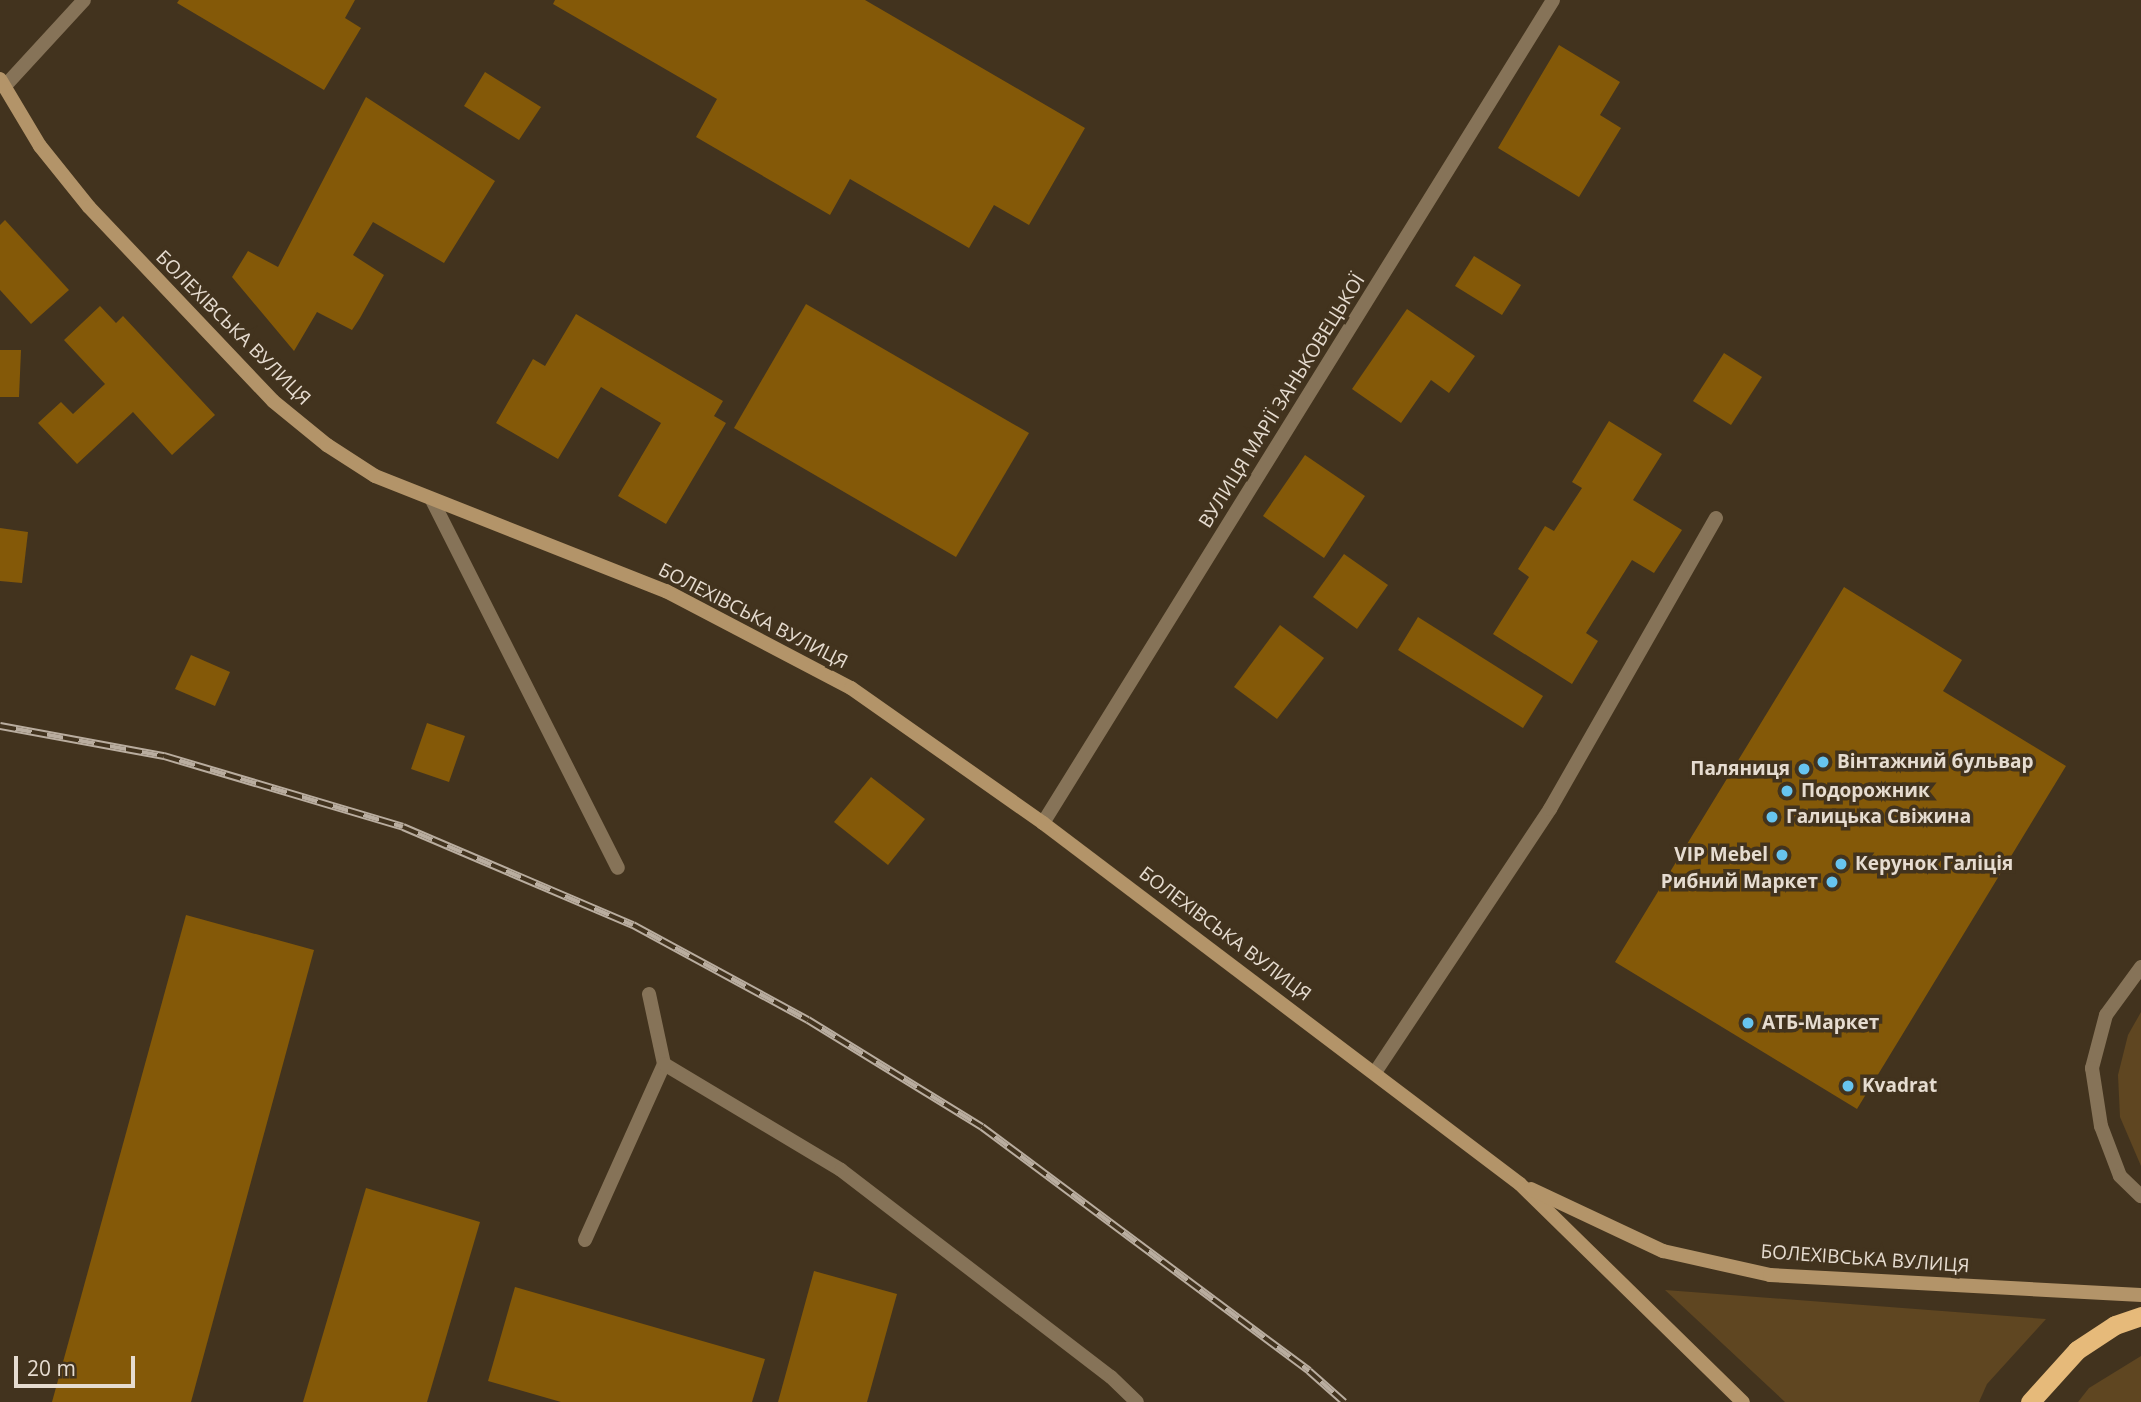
<!DOCTYPE html>
<html>
<head>
<meta charset="utf-8">
<style>
  body { margin:0 }
  #map { position:relative; width:2141px; height:1402px; overflow:hidden; background:#42331e; font-family:"Open Sans",sans-serif }
  div>[style] { position:absolute }
  .green>* { inset:0; background:#5f4621 }
  .building>* { inset:0; background:#845908 }
  .service>* { height:14px; margin:-7px; padding:0 7px; transform-origin:7px; border-radius:7px; background:#867358 }
  .minor>* { height:14px; margin:-7px; padding:0 7px; transform-origin:7px; border-radius:7px; background:#867358 }
  .secondary>* { height:14px; margin:-7px; padding:0 7px; transform-origin:7px; border-radius:7px; background:#b39469 }
  .trunk>* { height:19px; margin:-9.5px; padding:0 9.5px; transform-origin:9.5px; border-radius:9.5px; background:#e6ba7a }
  .rail>* { height:8px; margin-top:-4px; transform-origin:0; background:repeating-linear-gradient(90deg,#42331e 0 16px,#b9ad9f 0 32px); box-sizing:border-box; border-block:2px solid #b9ad9f }
  .dots>* { width:19px; height:19px; translate:-50% -50%; box-sizing:border-box; border:4px solid #42331e; border-radius:50% }
  span { translate:-50% -50%; white-space:nowrap; text-align:center; line-height:1.15; -webkit-text-stroke:7px #42331e; paint-order:stroke }
  .street-label { font-size:19px; color:#e6dcd0 }
  .poi-label { font-size:19px; color:#e6dcd0; font-weight:700 }
  .left { translate:0 -50%; text-align:left }
  .right { translate:-100% -50%; text-align:right }
  .scale { position:absolute; left:14px; top:1356px; width:121px; height:32px; box-sizing:border-box; border:4px solid #e6dcd0; border-top:0; padding-left:9px; font-size:21px; line-height:24px; white-space:nowrap; color:#e6dcd0; -webkit-text-stroke:5px #42331e; paint-order:stroke }
</style>
</head>
<body>
<div id="map">
  <div class="green">
    <div style="clip-path:polygon(2141px 1012px,2141px 1166px,2120px 1117px,2118px 1075px,2128px 1035px)"></div>
    <div style="clip-path:polygon(1665px 1290px,2046px 1319px,1987px 1384px,1979px 1402px,1785px 1402px)"></div>
    <div style="clip-path:polygon(2141px 1356px,2141px 1402px,2078px 1402px,2089px 1388px)"></div>
  </div>
  <div class="building">
    <div style="clip-path:polygon(179px 0,355px 0,345px 18px,361px 28px,324px 90px,177px 3px)"></div>
    <div style="clip-path:polygon(555px 0,865px 0,1085px 128px,1029px 225px,994px 205px,969px 248px,850px 179px,830px 215px,696px 137px,717px 99px,553px 4px)"></div>
    <div style="clip-path:polygon(1559px 45px,1620px 82px,1600px 115px,1621px 128px,1579px 197px,1498px 148px)"></div>
    <div style="clip-path:polygon(485px 72px,541px 107px,519px 140px,464px 106px)"></div>
    <div style="clip-path:polygon(366px 97px,495px 181px,444px 263px,373px 222px,353px 255px,384px 275px,360px 318px,352px 330px,317px 312px,294px 351px,232px 277px,248px 251px,278px 267px)"></div>
    <div style="clip-path:polygon(5px 220px,69px 290px,31px 324px,0 290px,0 225px)"></div>
    <div style="clip-path:polygon(1474px 256px,1521px 285px,1502px 315px,1455px 286px)"></div>
    <div style="clip-path:polygon(806px 304px,1029px 433px,956px 557px,734px 428px)"></div>
    <div style="clip-path:polygon(100px 306px,116px 323px,123px 316px,215px 415px,172px 455px,133px 412px,77px 464px,38px 423px,61px 402px,73px 414px,105px 384px,64px 340px)"></div>
    <div style="clip-path:polygon(1407px 309px,1475px 356px,1449px 393px,1431px 380px,1401px 423px,1352px 389px)"></div>
    <div style="clip-path:polygon(576px 314px,723px 401px,714px 416px,726px 423px,666px 524px,618px 496px,661px 423px,601px 387px,558px 459px,496px 423px,533px 359px,545px 366px)"></div>
    <div style="clip-path:polygon(0 350px,21px 350px,19px 397px,0 397px)"></div>
    <div style="clip-path:polygon(1724px 353px,1762px 377px,1731px 425px,1693px 401px)"></div>
    <div style="clip-path:polygon(1609px 421px,1662px 454px,1633px 500px,1682px 530px,1654px 573px,1632px 560px,1586px 633px,1598px 641px,1572px 684px,1493px 634px,1529px 577px,1518px 569px,1545px 526px,1554px 531px,1582px 488px,1572px 482px)"></div>
    <div style="clip-path:polygon(1305px 455px,1365px 496px,1324px 558px,1263px 516px)"></div>
    <div style="clip-path:polygon(0 528px,28px 532px,22px 583px,0 581px)"></div>
    <div style="clip-path:polygon(1344px 554px,1388px 585px,1357px 629px,1313px 597px)"></div>
    <div style="clip-path:polygon(1844px 587px,1962px 660px,1943px 691px,2066px 766px,1857px 1109px,1615px 962px)"></div>
    <div style="clip-path:polygon(1418px 617px,1543px 696px,1523px 728px,1398px 650px)"></div>
    <div style="clip-path:polygon(1280px 625px,1324px 658px,1277px 719px,1234px 687px)"></div>
    <div style="clip-path:polygon(191px 655px,230px 672px,215px 706px,175px 689px)"></div>
    <div style="clip-path:polygon(427px 723px,465px 736px,449px 782px,411px 769px)"></div>
    <div style="clip-path:polygon(871px 777px,925px 819px,888px 865px,834px 822px)"></div>
    <div style="clip-path:polygon(186px 915px,314px 950px,191px 1402px,52px 1402px)"></div>
    <div style="clip-path:polygon(366px 1188px,480px 1222px,427px 1402px,303px 1402px)"></div>
    <div style="clip-path:polygon(814px 1271px,897px 1294px,867px 1402px,778px 1402px)"></div>
    <div style="clip-path:polygon(515px 1287px,765px 1359px,752px 1402px,561px 1402px,488px 1381px)"></div>
  </div>
  <div class="service">
    <div style="left:432px;top:500px;width:412px;rotate:63.2deg"></div>
    <div style="left:2141px;top:967px;width:59px;rotate:126.1deg"></div>
    <div style="left:2106px;top:1015px;width:55px;rotate:104.8deg"></div>
    <div style="left:2092px;top:1068px;width:59px;rotate:81.2deg"></div>
    <div style="left:2101px;top:1126px;width:53px;rotate:69.2deg"></div>
    <div style="left:2120px;top:1176px;width:29px;rotate:44deg"></div>
    <div style="left:1376px;top:1071px;width:315px;rotate:-56.4deg"></div>
    <div style="left:1550px;top:809px;width:335px;rotate:-60.3deg"></div>
    <div style="left:585px;top:1240px;width:193px;rotate:-65.8deg"></div>
  </div>
  <div class="minor">
    <div style="left:4px;top:87px;width:118px;rotate:-47.4deg"></div>
    <div style="left:1043px;top:823px;width:968px;rotate:-58.21deg"></div>
    <div style="left:649px;top:994px;width:72px;rotate:77.9deg"></div>
    <div style="left:664px;top:1064px;width:206px;rotate:30.9deg"></div>
    <div style="left:841px;top:1170px;width:340px;rotate:37.5deg"></div>
    <div style="left:1111px;top:1377px;width:36px;rotate:44deg"></div>
  </div>
  <div class="secondary">
    <div style="left:0;top:79px;width:78px;rotate:59.2deg"></div>
    <div style="left:40px;top:146px;width:78px;rotate:51.2deg"></div>
    <div style="left:89px;top:207px;width:267px;rotate:46.5deg"></div>
    <div style="left:273px;top:401px;width:70px;rotate:39.2deg"></div>
    <div style="left:327px;top:445px;width:57px;rotate:32.9deg"></div>
    <div style="left:375px;top:476px;width:313px;rotate:21.6deg"></div>
    <div style="left:666px;top:591px;width:209px;rotate:27.7deg"></div>
    <div style="left:851px;top:688px;width:235px;rotate:35.1deg"></div>
    <div style="left:1043px;top:823px;width:598px;rotate:37.12deg"></div>
    <div style="left:1520px;top:1184px;width:312px;rotate:44.4deg"></div>
    <div style="left:1531px;top:1189px;width:146px;rotate:25.2deg"></div>
    <div style="left:1663px;top:1251px;width:110px;rotate:12.6deg"></div>
    <div style="left:1770px;top:1275px;width:372px;rotate:3.1deg"></div>
  </div>
  <div class="trunk">
    <div style="left:2030px;top:1402px;width:70px;rotate:-47.9deg"></div>
    <div style="left:2077px;top:1350px;width:45px;rotate:-33.3deg"></div>
    <div style="left:2115px;top:1325px;width:28px;rotate:-19deg"></div>
  </div>
  <div class="rail">
    <div style="left:0;top:726px;width:167px;rotate:10.4deg"></div>
    <div style="left:164px;top:756px;width:249px;rotate:16.5deg"></div>
    <div style="left:403px;top:827px;width:250px;rotate:23.1deg"></div>
    <div style="left:633px;top:925px;width:199px;rotate:28.5deg"></div>
    <div style="left:808px;top:1020px;width:204px;rotate:31.6deg"></div>
    <div style="left:982px;top:1127px;width:408px;rotate:36.7deg"></div>
    <div style="left:1309px;top:1371px;width:47px;rotate:41.5deg"></div>
  </div>
  <div class="dots">
    <div style="left:1823px;top:762px;background:#67c4ef"></div>
    <div style="left:1804px;top:769px;background:#67c4ef"></div>
    <div style="left:1787px;top:791px;background:#67c4ef"></div>
    <div style="left:1772px;top:817px;background:#67c4ef"></div>
    <div style="left:1782px;top:855px;background:#67c4ef"></div>
    <div style="left:1841px;top:864px;background:#67c4ef"></div>
    <div style="left:1832px;top:882px;background:#67c4ef"></div>
    <div style="left:1748px;top:1023px;background:#67c4ef"></div>
    <div style="left:1848px;top:1086px;background:#67c4ef"></div>
  </div>
  <div class="street-label">
    <span style="left:233px;top:328px;rotate:45deg">БОЛЕХІВСЬКА ВУЛИЦЯ</span>
    <span style="left:1282px;top:401px;rotate:-58deg">ВУЛИЦЯ МАРІЇ ЗАНЬКОВЕЦЬКОЇ</span>
    <span style="left:753px;top:616px;rotate:27deg">БОЛЕХІВСЬКА ВУЛИЦЯ</span>
    <span style="left:1225px;top:934px;rotate:37deg">БОЛЕХІВСЬКА ВУЛИЦЯ</span>
    <span style="left:1865px;top:1259px;rotate:4deg">БОЛЕХІВСЬКА ВУЛИЦЯ</span>
  </div>
  <div class="poi-label">
    <span class="left" style="left:1837px;top:762px">Вінтажний бульвар</span>
    <span class="right" style="left:1790px;top:769px">Паляниця</span>
    <span class="left" style="left:1801px;top:791px">Подорожник</span>
    <span class="left" style="left:1786px;top:817px">Галицька Свіжина</span>
    <span class="right" style="left:1768px;top:855px">VIP Mebel</span>
    <span class="left" style="left:1855px;top:864px">Керунок Галіція</span>
    <span class="right" style="left:1818px;top:882px">Рибний Маркет</span>
    <span class="left" style="left:1762px;top:1023px">АТБ-Маркет</span>
    <span class="left" style="left:1862px;top:1086px">Kvadrat</span>
  </div>
  <div class="scale">20 m</div>
</div>
</body>
</html>
